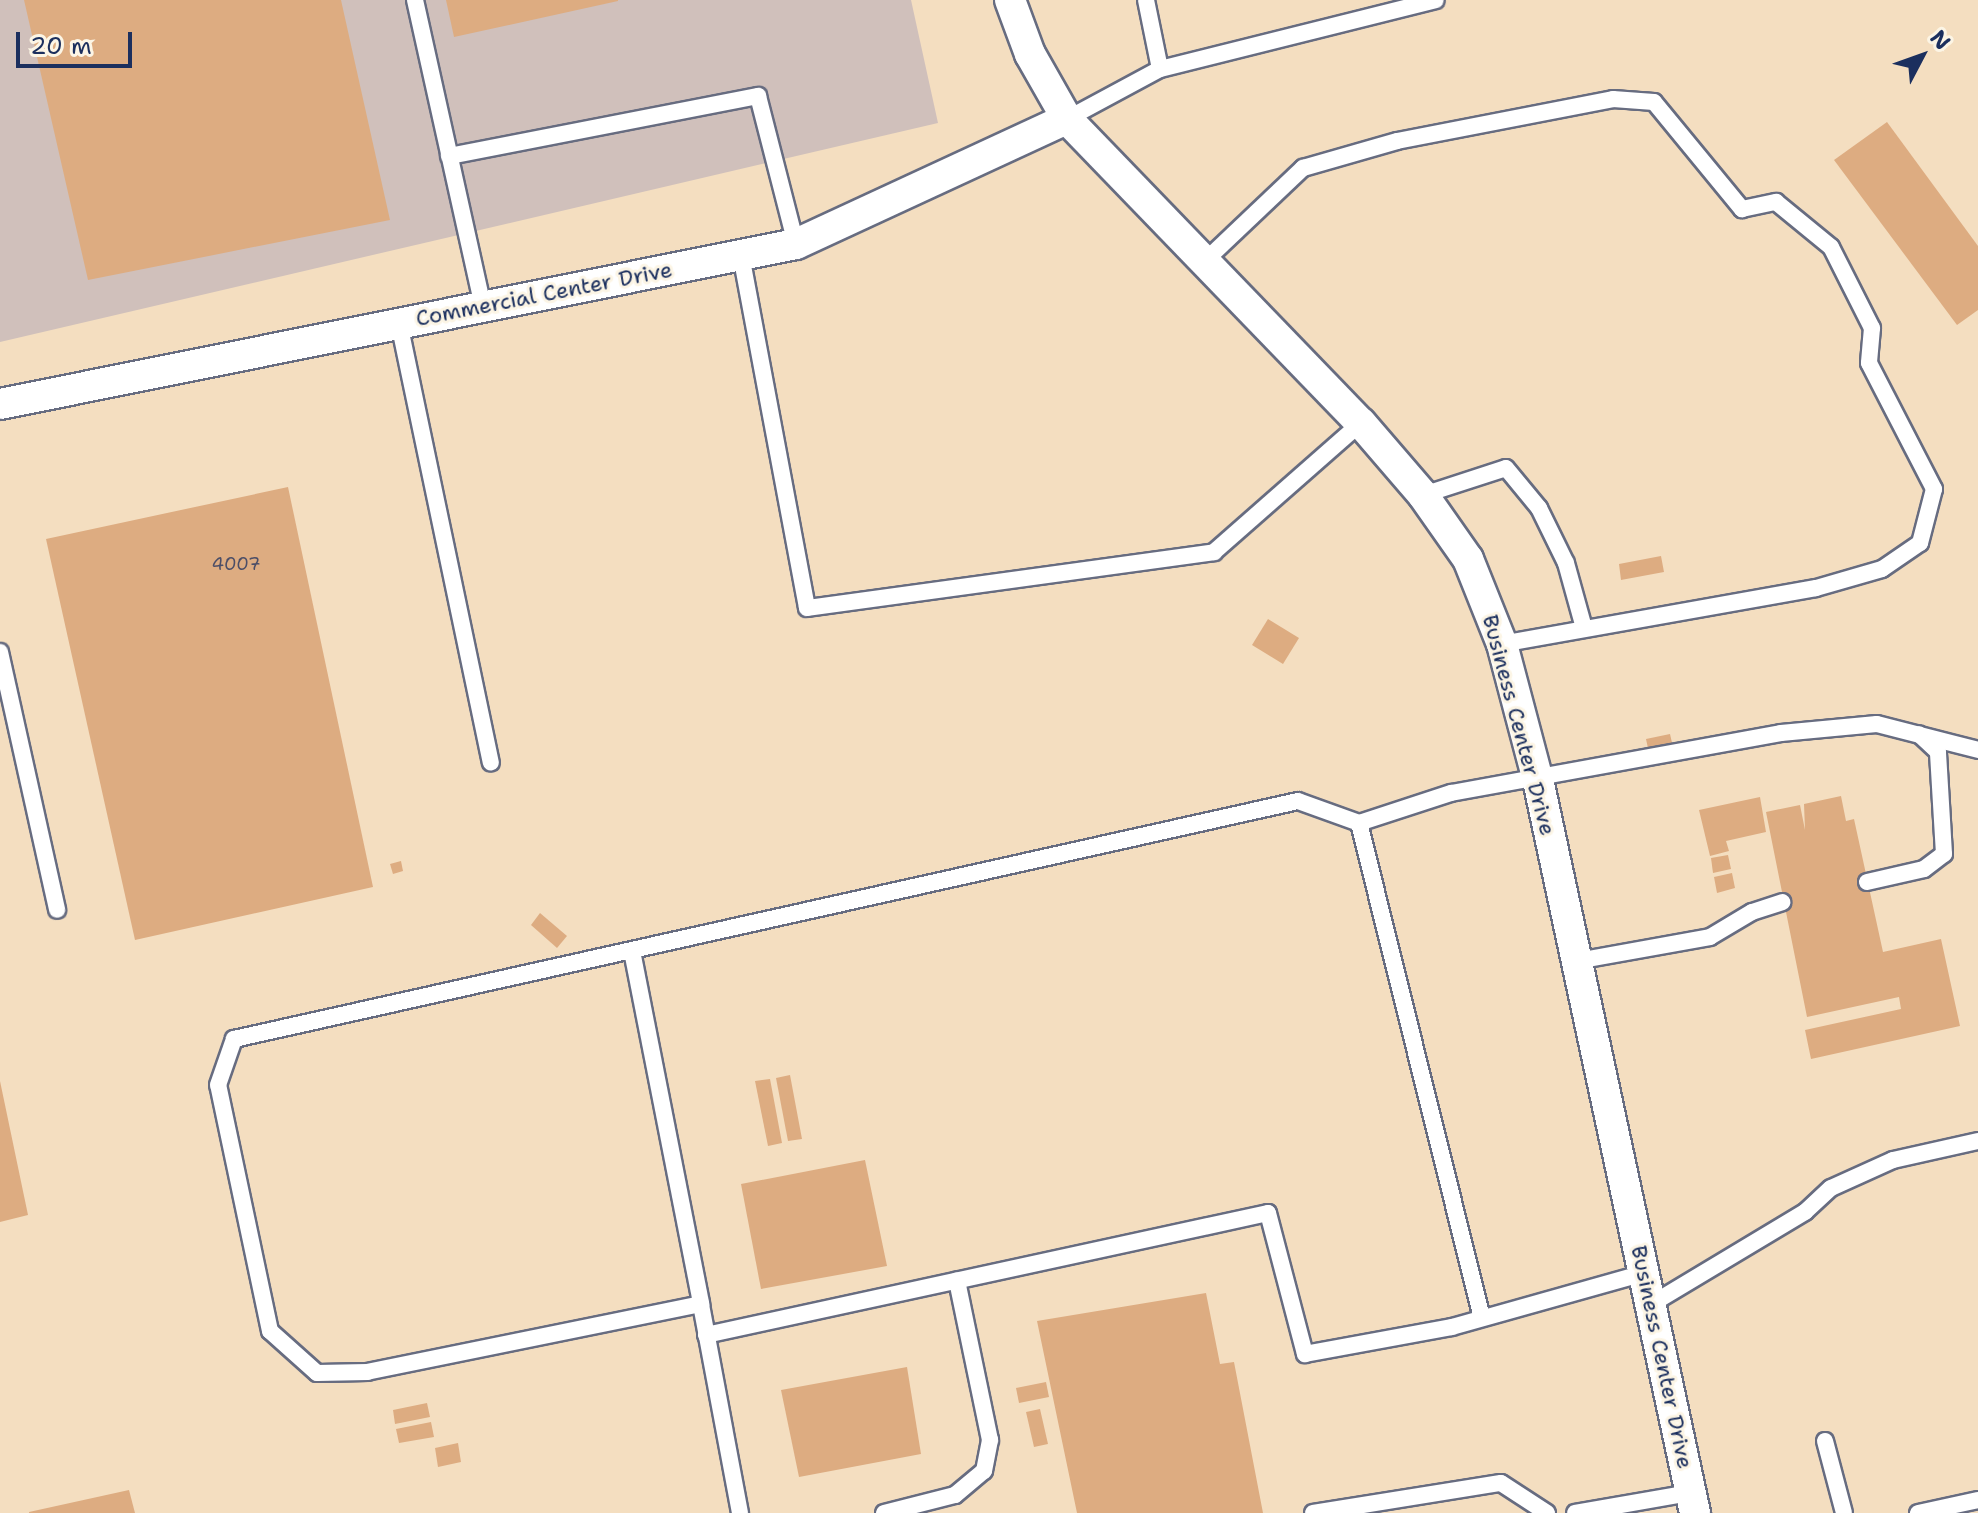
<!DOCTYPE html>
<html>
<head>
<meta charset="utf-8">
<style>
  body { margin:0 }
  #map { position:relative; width:1978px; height:1513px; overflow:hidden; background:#f4dec0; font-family:"Shantell Sans",sans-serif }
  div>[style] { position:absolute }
  .industrial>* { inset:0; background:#d0c0bb }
  .building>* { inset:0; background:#ddac81 }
  .roads { filter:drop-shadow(2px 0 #676c80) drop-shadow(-2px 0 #676c80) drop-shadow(0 2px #676c80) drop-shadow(0 -2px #676c80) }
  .service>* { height:16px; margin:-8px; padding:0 8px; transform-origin:8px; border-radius:8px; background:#fff }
  .minor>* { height:30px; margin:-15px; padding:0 15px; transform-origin:15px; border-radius:15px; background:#fff }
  span { translate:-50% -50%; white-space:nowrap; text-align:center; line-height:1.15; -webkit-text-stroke:6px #fcf5e5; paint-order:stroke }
  .number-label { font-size:18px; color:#4c4e67 }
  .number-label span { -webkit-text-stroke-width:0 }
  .street-label { font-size:22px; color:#1b2f5e }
  .north { position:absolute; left:1882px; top:16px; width:80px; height:80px; -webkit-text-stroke:6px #fcf5e5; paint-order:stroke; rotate:49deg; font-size:22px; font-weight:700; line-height:32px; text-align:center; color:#1b2f5e }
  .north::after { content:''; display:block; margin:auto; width:28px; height:36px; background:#1b2f5e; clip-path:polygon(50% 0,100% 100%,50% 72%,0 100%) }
  .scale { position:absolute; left:16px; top:32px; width:116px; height:36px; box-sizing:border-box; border:4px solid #1b2f5e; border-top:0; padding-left:10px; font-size:24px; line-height:28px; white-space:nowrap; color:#1b2f5e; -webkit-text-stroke:6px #fcf5e5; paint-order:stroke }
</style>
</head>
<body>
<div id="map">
  <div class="industrial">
    <div style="clip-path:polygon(0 0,911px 0,938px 123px,0 342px)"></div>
  </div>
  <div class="building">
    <div style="clip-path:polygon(24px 0,341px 0,390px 220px,88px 280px)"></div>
    <div style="clip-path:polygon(446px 0,618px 0,618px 1px,454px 37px)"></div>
    <div style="clip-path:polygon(1887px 122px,1978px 246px,1978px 310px,1957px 325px,1834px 160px)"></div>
    <div style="clip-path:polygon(288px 487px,373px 887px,135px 940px,46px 539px)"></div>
    <div style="clip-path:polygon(1661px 556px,1664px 572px,1621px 580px,1619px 564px)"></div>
    <div style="clip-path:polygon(1268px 619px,1299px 638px,1283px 664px,1252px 645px)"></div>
    <div style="clip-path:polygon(1670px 734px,1673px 747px,1649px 753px,1646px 739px)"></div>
    <div style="clip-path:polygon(1841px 796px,1846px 821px,1854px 819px,1883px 952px,1941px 939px,1960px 1026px,1811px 1059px,1805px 1030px,1901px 1009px,1899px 997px,1807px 1017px,1766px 812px,1800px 805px,1805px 830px,1804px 804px)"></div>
    <div style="clip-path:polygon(1760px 797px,1766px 832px,1726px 841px,1729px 851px,1710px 856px,1699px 810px)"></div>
    <div style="clip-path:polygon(1728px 855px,1731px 869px,1713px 873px,1711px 858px)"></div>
    <div style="clip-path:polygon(401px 861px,403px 871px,393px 874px,390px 864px)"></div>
    <div style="clip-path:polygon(1732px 873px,1735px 888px,1717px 893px,1714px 877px)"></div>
    <div style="clip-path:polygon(540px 913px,567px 936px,557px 948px,531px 925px)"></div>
    <div style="clip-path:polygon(790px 1075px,802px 1139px,788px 1141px,776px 1078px)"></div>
    <div style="clip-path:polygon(770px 1079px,782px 1143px,768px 1146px,755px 1081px)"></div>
    <div style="clip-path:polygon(0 1081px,28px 1215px,0 1222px)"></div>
    <div style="clip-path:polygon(865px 1160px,887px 1266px,761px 1289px,741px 1184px)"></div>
    <div style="clip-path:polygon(1206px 1293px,1220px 1364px,1234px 1362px,1263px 1513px,1077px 1513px,1037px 1321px)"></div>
    <div style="clip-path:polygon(907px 1367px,921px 1454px,799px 1477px,781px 1390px)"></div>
    <div style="clip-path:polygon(1046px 1382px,1049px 1397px,1019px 1403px,1016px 1388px)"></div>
    <div style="clip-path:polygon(427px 1403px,430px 1417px,395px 1424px,393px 1410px)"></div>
    <div style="clip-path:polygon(1040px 1409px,1048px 1444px,1034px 1447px,1026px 1412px)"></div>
    <div style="clip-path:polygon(431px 1422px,434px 1437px,399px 1443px,396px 1429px)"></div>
    <div style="clip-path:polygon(458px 1443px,461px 1462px,438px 1467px,435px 1448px)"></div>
    <div style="clip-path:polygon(129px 1490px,135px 1513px,29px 1513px,29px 1512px)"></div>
  </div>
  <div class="roads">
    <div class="service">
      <div style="left:415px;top:0;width:313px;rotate:77.5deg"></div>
      <div style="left:1146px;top:0;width:70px;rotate:78.5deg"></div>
      <div style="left:1067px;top:119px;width:106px;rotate:-28.3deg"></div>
      <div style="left:1160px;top:69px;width:284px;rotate:-14deg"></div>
      <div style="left:449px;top:156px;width:315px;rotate:-11deg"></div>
      <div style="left:758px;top:96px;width:153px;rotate:75.6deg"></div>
      <div style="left:741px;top:255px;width:359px;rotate:79.4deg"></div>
      <div style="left:807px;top:608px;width:411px;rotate:-7.8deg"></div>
      <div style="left:1214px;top:552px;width:196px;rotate:-41.3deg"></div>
      <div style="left:1206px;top:260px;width:134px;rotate:-43.5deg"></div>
      <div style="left:1303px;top:168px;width:98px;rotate:-16deg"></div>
      <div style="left:1397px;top:141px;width:220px;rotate:-11deg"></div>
      <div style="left:1613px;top:99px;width:41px;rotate:4.2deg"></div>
      <div style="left:1654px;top:102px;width:139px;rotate:50.6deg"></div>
      <div style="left:1742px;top:209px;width:35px;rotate:-12deg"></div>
      <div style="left:1776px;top:202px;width:71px;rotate:39.3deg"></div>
      <div style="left:1831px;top:247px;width:91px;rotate:63.2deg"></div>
      <div style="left:1872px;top:328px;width:35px;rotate:95deg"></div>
      <div style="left:1869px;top:363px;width:142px;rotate:62.7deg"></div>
      <div style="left:1934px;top:489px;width:56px;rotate:104.5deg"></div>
      <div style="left:1920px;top:543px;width:46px;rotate:145.6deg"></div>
      <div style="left:1882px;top:569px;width:69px;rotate:163.9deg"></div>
      <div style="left:1816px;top:588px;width:319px;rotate:169.9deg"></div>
      <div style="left:399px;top:323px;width:449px;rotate:78.2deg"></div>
      <div style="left:1423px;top:495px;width:87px;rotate:-18deg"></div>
      <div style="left:1506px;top:468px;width:52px;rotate:50.5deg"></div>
      <div style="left:1539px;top:508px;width:61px;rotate:63.9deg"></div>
      <div style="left:1566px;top:563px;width:67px;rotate:74.5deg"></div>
      <div style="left:0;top:652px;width:264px;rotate:77.5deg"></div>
      <div style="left:1359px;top:823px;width:510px;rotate:76.05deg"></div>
      <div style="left:1867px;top:882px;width:58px;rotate:-12.8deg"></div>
      <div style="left:1924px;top:869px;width:25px;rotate:-37deg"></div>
      <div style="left:1944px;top:854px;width:102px;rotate:-93.4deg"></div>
      <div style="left:1938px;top:752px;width:26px;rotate:-137deg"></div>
      <div style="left:632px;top:951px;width:360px;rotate:78.9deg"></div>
      <div style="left:1577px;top:961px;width:135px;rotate:-10.2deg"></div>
      <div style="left:1710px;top:937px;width:49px;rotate:-30.8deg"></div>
      <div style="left:1752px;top:912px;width:32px;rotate:-18deg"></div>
      <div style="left:1650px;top:1305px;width:181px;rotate:-31deg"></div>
      <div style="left:1805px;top:1212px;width:35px;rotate:-43deg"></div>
      <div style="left:1831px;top:1188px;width:68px;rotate:-24.3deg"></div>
      <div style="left:1893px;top:1160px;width:87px;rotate:-12.6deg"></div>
      <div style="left:706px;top:1335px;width:575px;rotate:-12.25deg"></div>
      <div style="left:1268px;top:1213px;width:146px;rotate:75.3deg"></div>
      <div style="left:1305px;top:1354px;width:149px;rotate:-10.4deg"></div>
      <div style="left:1452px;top:1327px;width:199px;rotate:-15.7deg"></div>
      <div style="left:1825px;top:1441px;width:74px;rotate:75.2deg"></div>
      <div style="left:740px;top:1513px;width:213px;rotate:-100.6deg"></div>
      <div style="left:701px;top:1304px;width:340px;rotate:168.5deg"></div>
      <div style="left:368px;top:1372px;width:51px;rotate:178.9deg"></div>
      <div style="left:317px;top:1373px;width:63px;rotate:-138.2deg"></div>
      <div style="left:270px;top:1331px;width:251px;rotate:-101.9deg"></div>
      <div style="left:218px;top:1085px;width:49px;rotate:-70.8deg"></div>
      <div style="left:234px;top:1039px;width:1090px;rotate:-12.61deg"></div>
      <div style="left:1298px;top:801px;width:65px;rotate:19.8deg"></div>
      <div style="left:1359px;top:823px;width:97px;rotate:-18.1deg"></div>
      <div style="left:1451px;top:793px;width:335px;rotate:-10.3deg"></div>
      <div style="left:1781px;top:733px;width:96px;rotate:-5.4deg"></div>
      <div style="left:1877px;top:724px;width:104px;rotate:14.4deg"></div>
      <div style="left:884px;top:1513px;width:73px;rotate:-14.2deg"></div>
      <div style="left:955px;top:1495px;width:38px;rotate:-40deg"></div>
      <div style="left:984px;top:1471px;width:32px;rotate:-79deg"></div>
      <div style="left:990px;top:1440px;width:163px;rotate:-101.7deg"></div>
      <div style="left:1313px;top:1513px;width:190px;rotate:-9.1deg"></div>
      <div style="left:1501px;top:1483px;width:55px;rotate:33.1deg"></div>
      <div style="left:1575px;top:1513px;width:117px;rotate:-9.9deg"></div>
      <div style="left:1918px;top:1513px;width:61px;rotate:-12.2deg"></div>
    </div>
    <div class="minor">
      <div style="left:1010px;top:0;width:58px;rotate:69.7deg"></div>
      <div style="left:1030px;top:54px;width:75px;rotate:60.4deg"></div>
      <div style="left:1067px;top:119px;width:423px;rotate:46deg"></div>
      <div style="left:1361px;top:423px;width:95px;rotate:49.3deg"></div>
      <div style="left:1423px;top:495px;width:78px;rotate:54.9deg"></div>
      <div style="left:1468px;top:559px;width:92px;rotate:68.2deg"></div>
      <div style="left:1502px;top:644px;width:141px;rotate:75.2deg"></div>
      <div style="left:1538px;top:780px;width:750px;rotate:77.91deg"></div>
      <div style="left:0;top:404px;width:812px;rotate:-11.37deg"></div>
      <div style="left:796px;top:244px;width:298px;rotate:-24.8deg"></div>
    </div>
  </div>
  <div class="number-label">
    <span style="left:236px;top:564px">4007</span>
  </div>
  <div class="street-label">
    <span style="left:544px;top:294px;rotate:-11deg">Commercial Center Drive</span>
    <span style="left:1519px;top:725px;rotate:75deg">Business Center Drive</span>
    <span style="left:1662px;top:1357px;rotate:78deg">Business Center Drive</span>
  </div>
  <div class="north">N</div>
  <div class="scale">20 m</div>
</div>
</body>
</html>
